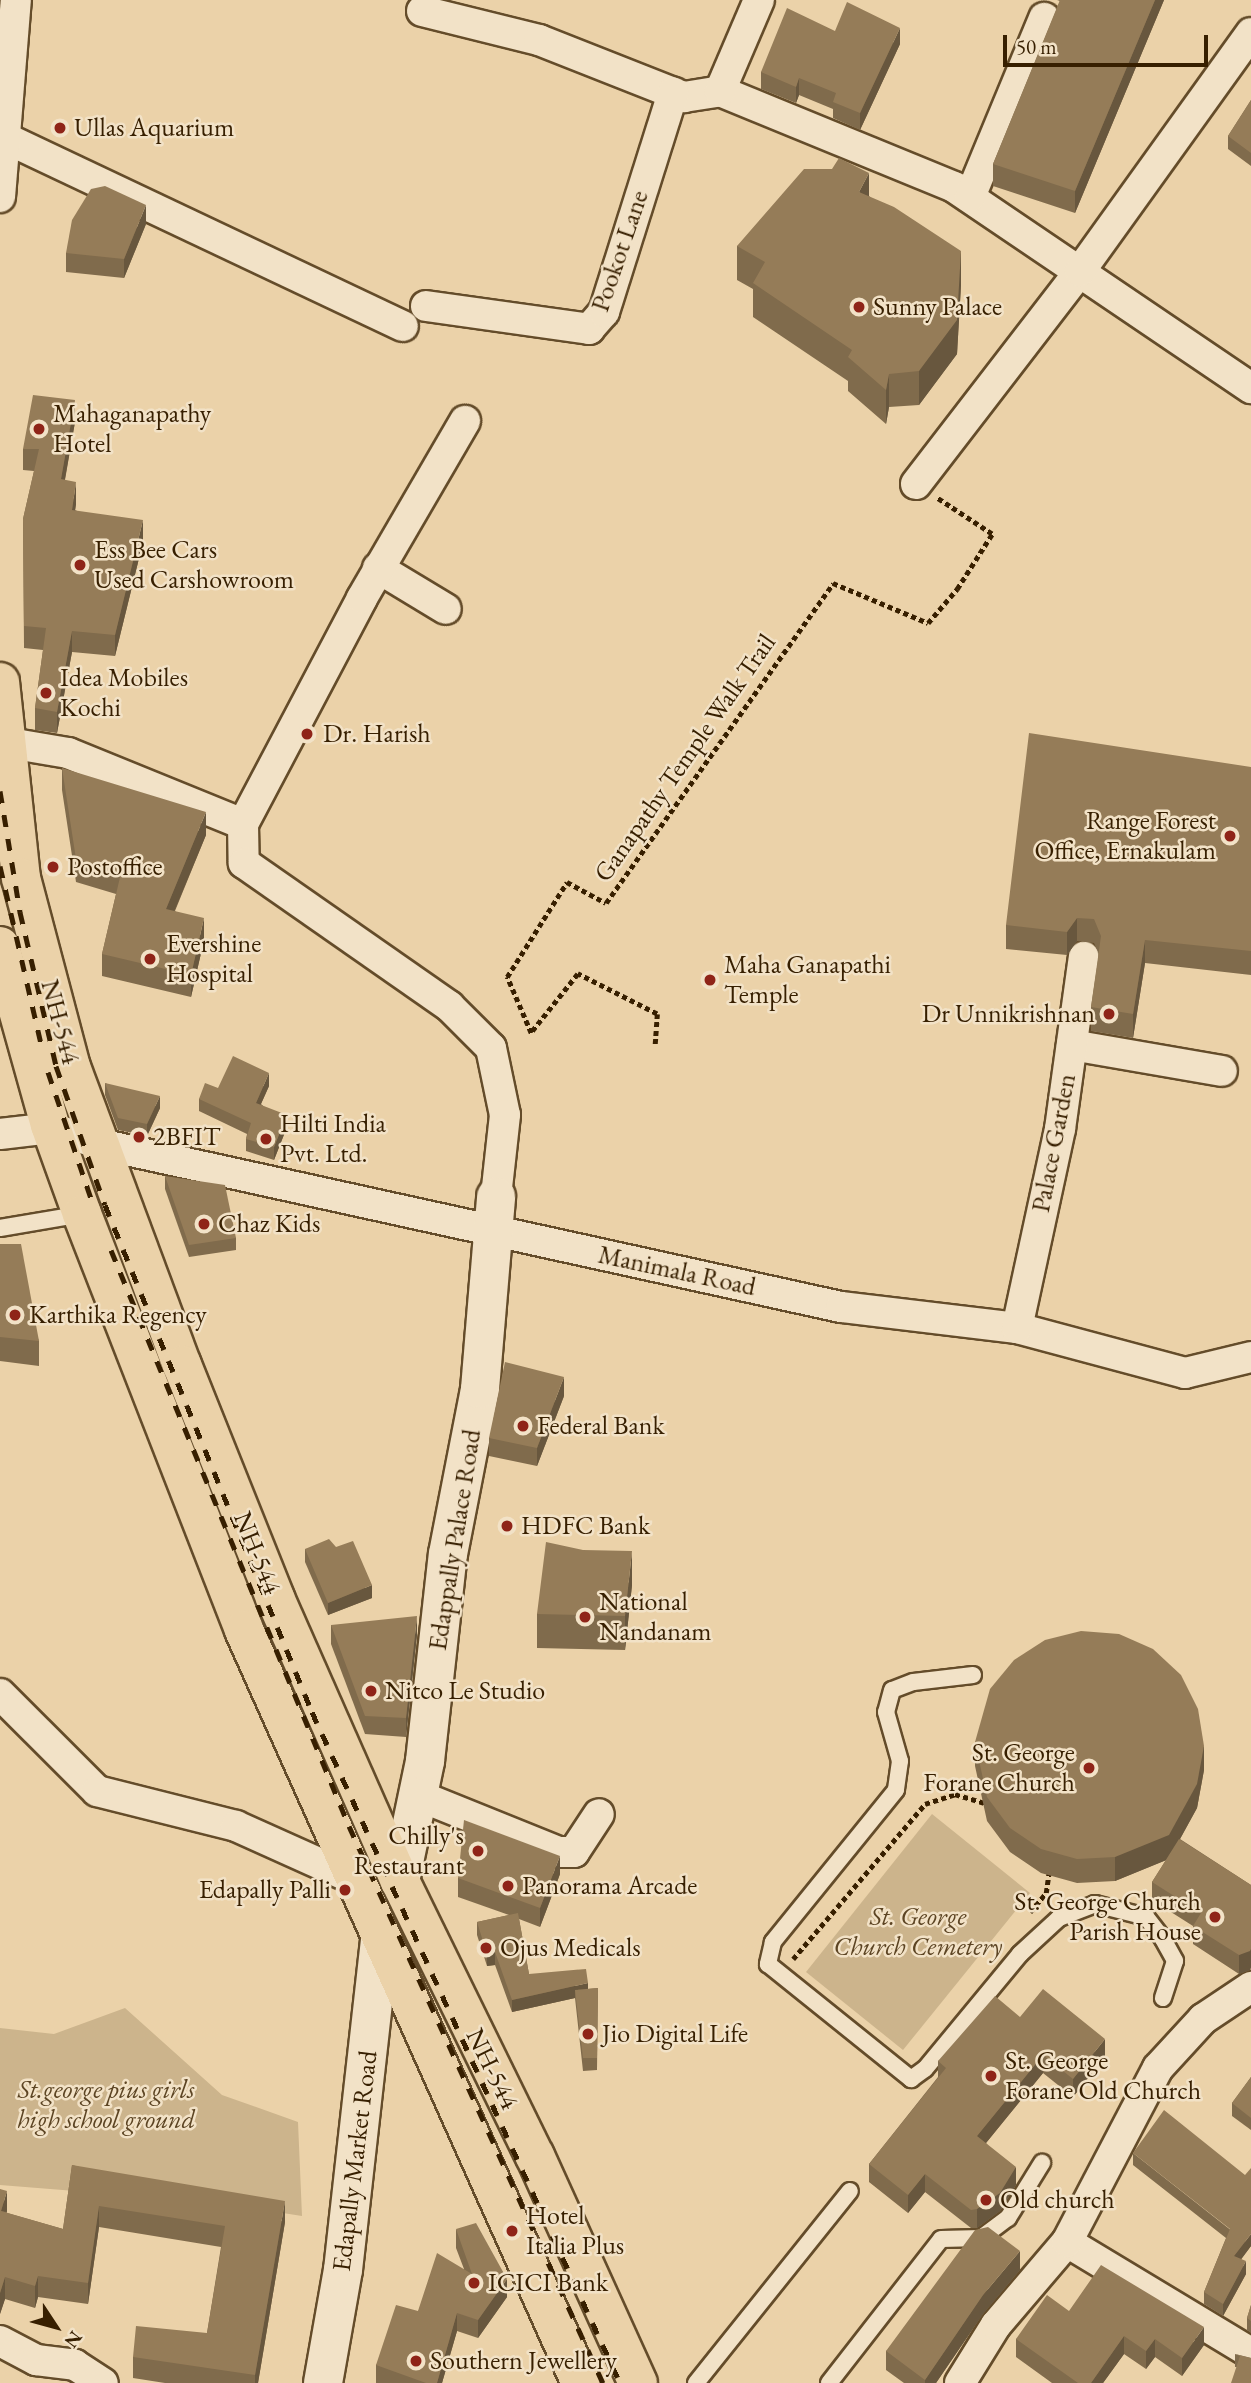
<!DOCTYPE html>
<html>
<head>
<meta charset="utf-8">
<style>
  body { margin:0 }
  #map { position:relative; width:1251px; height:2383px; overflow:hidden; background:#ebd2a9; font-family:"EB Garamond",serif }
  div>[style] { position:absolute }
  .green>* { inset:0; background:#ccb48c }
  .path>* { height:4.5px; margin-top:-2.25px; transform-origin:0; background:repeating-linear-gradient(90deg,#371f00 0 5px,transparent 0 8.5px) }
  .roads { filter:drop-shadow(2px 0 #644c2a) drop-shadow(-2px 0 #644c2a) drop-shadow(0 2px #644c2a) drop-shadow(0 -2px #644c2a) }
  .lane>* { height:16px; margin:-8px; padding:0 8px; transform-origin:8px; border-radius:8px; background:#f2e2c7 }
  .street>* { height:30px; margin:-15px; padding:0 15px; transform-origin:15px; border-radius:15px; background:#f2e2c7 }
  .secondary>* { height:38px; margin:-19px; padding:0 19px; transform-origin:19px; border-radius:19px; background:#f2e2c7 }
  .primary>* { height:38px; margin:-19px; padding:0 19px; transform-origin:19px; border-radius:19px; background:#ebd2a9 }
  .rail>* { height:5px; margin-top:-2.5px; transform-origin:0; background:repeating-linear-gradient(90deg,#371f00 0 12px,transparent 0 24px) }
  .wall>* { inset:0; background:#806b4c }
  .shaded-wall>* { inset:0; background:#68573e }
  .building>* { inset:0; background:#957c58 }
  .dots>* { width:19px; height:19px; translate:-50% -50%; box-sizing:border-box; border:4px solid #f2e2c7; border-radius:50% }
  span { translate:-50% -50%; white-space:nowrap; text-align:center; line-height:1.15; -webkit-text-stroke:5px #f2e2c7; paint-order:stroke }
  .poi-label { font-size:26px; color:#371f00 }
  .left { translate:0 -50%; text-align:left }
  .right { translate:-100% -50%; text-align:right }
  .street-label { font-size:26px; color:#371f00 }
  .park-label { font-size:26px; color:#5c4423; font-style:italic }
  .north { position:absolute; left:21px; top:2292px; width:70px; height:70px; -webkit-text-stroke:5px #f2e2c7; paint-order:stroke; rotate:126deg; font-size:19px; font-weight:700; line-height:28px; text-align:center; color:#371f00 }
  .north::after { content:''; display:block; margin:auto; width:24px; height:32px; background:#371f00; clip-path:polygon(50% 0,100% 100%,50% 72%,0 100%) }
  .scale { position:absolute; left:1003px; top:35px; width:205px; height:32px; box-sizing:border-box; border:4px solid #371f00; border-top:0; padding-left:9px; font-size:21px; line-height:24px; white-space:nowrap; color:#371f00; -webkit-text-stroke:5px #f2e2c7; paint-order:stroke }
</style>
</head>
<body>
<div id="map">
  <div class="green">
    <div style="clip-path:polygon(932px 1814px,1030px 1893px,903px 2050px,806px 1972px)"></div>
    <div style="clip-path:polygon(125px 2008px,222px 2095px,298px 2122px,302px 2216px,213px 2202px,0 2185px,0 2028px,54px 2034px)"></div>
  </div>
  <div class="path">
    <div style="left:655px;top:1044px;width:30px;rotate:-86deg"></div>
    <div style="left:657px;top:1014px;width:89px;rotate:-153.1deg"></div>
    <div style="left:578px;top:974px;width:75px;rotate:128.5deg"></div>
    <div style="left:531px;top:1033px;width:61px;rotate:-113.2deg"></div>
    <div style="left:507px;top:977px;width:112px;rotate:-57.7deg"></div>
    <div style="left:567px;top:882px;width:44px;rotate:28.3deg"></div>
    <div style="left:606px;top:903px;width:392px;rotate:-54.6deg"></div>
    <div style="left:833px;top:583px;width:103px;rotate:22.8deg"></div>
    <div style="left:928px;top:623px;width:45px;rotate:-49.5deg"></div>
    <div style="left:957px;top:589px;width:65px;rotate:-57.5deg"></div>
    <div style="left:992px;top:534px;width:66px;rotate:-146.8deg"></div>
    <div style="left:1030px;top:1912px;width:25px;rotate:-50deg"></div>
    <div style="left:1046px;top:1893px;width:21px;rotate:-82deg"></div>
    <div style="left:793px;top:1959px;width:204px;rotate:-49.6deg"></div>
    <div style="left:925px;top:1804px;width:32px;rotate:-18deg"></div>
    <div style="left:955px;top:1794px;width:34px;rotate:17deg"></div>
  </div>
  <div class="roads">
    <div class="lane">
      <div style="left:0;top:1228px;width:83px;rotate:-9.7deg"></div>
      <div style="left:973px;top:1675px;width:60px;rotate:173.3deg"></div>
      <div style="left:913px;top:1682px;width:22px;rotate:159deg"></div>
      <div style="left:892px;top:1690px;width:23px;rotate:105deg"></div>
      <div style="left:886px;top:1712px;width:51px;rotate:74.1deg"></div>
      <div style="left:900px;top:1761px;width:29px;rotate:98deg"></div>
      <div style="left:896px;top:1790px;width:196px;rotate:129deg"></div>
      <div style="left:773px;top:1942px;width:23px;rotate:103deg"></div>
      <div style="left:768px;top:1964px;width:184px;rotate:38.8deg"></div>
      <div style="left:911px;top:2079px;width:17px;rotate:-36deg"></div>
      <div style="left:925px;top:2069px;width:149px;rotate:-50.4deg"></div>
      <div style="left:1020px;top:1954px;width:53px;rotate:-42.7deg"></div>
      <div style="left:1059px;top:1918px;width:39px;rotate:-21deg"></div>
      <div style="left:1095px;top:1904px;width:53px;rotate:14.3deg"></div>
      <div style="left:1146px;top:1917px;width:28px;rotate:52deg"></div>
      <div style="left:1163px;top:1939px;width:25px;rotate:61deg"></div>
      <div style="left:1175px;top:1961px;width:39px;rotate:108deg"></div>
      <div style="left:696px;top:2383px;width:246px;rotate:-51.3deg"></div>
      <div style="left:829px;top:2383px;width:182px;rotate:-52.1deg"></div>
      <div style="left:941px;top:2239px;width:40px;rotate:-1.4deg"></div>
      <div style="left:981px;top:2238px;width:34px;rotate:-37deg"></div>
      <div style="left:1008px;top:2218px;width:65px;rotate:-58.3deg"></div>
    </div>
    <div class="street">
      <div style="left:422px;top:11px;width:121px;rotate:13.9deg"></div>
      <div style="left:539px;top:40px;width:156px;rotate:21.5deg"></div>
      <div style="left:684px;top:97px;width:36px;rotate:-9deg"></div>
      <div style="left:720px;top:91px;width:253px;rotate:22.3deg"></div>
      <div style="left:954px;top:187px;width:359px;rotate:34.1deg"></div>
      <div style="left:720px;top:91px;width:99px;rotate:-66.8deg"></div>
      <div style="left:5px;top:138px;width:440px;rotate:25.3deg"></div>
      <div style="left:0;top:197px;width:198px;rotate:-85.4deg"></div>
      <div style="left:970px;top:197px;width:194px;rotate:-67.5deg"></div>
      <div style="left:426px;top:306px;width:165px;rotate:8deg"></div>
      <div style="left:589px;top:329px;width:23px;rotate:-49deg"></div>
      <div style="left:604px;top:312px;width:230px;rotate:-72.5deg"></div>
      <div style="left:916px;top:484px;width:269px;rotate:-52.4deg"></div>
      <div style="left:1080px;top:271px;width:293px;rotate:-54.3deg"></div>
      <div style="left:378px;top:568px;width:79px;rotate:31.1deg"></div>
      <div style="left:9px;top:743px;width:60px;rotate:9.6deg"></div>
      <div style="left:68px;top:753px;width:189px;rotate:22.1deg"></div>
      <div style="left:243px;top:824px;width:255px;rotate:-62.2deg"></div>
      <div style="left:362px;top:598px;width:205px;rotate:-59.8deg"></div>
      <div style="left:243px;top:824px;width:39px;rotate:89deg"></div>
      <div style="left:244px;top:863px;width:250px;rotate:34.9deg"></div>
      <div style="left:449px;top:1006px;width:59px;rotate:45deg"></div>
      <div style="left:491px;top:1048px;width:68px;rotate:78.2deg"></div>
      <div style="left:505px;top:1115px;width:82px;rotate:96.3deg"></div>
      <div style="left:1072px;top:1045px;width:152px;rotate:9.8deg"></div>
      <div style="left:0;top:1134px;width:51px;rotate:-6.7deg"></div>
      <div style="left:51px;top:1128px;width:56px;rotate:17.8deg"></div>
      <div style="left:104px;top:1145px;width:755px;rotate:12.4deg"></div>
      <div style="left:841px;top:1307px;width:177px;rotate:6.8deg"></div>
      <div style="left:1017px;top:1328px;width:174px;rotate:15deg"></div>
      <div style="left:1185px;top:1373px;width:68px;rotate:-13.6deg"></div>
      <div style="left:1017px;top:1328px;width:204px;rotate:-77.8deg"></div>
      <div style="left:1060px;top:1129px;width:174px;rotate:-82.1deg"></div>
      <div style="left:0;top:1694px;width:137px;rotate:45deg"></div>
      <div style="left:97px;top:1791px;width:143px;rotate:14.1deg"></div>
      <div style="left:236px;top:1826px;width:132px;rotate:24.2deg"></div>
      <div style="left:417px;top:1795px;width:153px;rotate:21.9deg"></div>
      <div style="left:559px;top:1852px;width:15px"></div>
      <div style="left:574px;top:1852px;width:45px;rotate:-56.7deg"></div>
      <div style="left:1067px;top:2242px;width:215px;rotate:31.1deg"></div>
      <div style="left:0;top:2341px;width:41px;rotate:27.8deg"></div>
      <div style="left:36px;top:2360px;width:39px;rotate:7deg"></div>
      <div style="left:75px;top:2365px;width:33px;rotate:33deg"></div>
      <div style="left:960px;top:2383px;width:68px;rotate:-58.2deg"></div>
      <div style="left:996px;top:2325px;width:109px;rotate:-49.5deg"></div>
      <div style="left:1067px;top:2242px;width:196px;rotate:-62.4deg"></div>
      <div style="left:1158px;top:2068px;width:67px;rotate:-47.4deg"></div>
      <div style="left:1203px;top:2019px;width:58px;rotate:-33.7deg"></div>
    </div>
    <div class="secondary">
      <div style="left:400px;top:1881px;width:123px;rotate:-78.2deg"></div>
      <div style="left:425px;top:1761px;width:208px;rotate:-83.7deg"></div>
      <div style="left:448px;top:1554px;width:168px;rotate:-79deg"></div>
      <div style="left:480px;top:1389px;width:193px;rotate:-85.2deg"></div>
      <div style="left:323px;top:2383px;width:115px;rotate:-80deg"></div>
      <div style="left:343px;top:2270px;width:334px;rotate:-83.6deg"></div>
    </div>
    <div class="primary">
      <div style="left:0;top:682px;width:197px;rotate:83.9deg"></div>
      <div style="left:21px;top:878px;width:196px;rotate:75.2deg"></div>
      <div style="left:71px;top:1067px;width:318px;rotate:69.6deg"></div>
      <div style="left:182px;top:1365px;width:251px;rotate:68.2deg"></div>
      <div style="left:275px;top:1598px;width:309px;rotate:66.2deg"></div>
      <div style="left:400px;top:1881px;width:306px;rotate:63.9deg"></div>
      <div style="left:535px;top:2156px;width:249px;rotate:65.6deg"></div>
      <div style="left:0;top:946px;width:186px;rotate:74.4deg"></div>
      <div style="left:50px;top:1125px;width:95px;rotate:70.2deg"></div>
      <div style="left:82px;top:1214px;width:446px;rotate:68.7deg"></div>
      <div style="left:244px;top:1630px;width:825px;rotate:65.89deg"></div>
    </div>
  </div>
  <div class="rail">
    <div style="left:0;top:791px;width:123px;rotate:80.6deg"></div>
    <div style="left:20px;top:912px;width:158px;rotate:76.8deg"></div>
    <div style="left:56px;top:1066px;width:147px;rotate:70.6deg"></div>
    <div style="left:105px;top:1205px;width:548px;rotate:67.79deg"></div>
    <div style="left:312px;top:1712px;width:738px;rotate:65.34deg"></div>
    <div style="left:0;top:866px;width:187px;rotate:77deg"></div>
    <div style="left:48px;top:1072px;width:136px;rotate:71.2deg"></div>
    <div style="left:111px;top:1250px;width:623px;rotate:67.55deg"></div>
    <div style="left:349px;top:1826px;width:612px;rotate:65.49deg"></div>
  </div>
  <div class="wall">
    <div style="clip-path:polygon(1057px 0,1164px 0,1075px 213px,993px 186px,993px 164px,1060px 1px)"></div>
    <div style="clip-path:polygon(835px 31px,900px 44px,860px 130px,833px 118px,833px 109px,799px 95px,796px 103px,761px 89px,761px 72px)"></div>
    <div style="clip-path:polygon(1251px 100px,1251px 166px,1228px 149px,1228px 136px)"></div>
    <div style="clip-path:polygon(869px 196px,961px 285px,957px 354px,919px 405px,889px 407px,886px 424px,848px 391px,848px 381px,753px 317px,753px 289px,737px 280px,737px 246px)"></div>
    <div style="clip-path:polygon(146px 224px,124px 278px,66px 272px,66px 253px)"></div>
    <div style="clip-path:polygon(75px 422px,65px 480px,76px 504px,75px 510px,143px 542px,115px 656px,72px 652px,57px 733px,35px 730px,35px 708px,43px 650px,24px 648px,23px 519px,34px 471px,23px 470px,23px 449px)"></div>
    <div style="clip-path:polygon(1251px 767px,1251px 975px,1145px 963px,1133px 1038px,1091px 1031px,1091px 1007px,1099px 954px,1094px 943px,1077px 941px,1067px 955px,1006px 949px,1006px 925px)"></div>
    <div style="clip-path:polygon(62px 768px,206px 835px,175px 911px,204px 940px,191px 997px,102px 976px,102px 954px,116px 894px,76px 882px,62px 790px)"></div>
    <div style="clip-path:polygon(105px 1083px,160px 1108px,147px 1136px,118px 1130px,105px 1095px)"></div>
    <div style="clip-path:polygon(269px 1086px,261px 1104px,287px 1127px,274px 1160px,246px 1151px,246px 1139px,247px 1134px,199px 1111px,199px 1099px,218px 1088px)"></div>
    <div style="clip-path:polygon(165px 1176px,236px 1238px,236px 1250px,189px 1257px,165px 1189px)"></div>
    <div style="clip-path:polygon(0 1244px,39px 1341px,39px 1366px,0 1361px)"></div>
    <div style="clip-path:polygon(564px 1396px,537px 1466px,489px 1456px,489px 1438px)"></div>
    <div style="clip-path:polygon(336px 1547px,372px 1598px,328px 1615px,305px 1562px,305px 1549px)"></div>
    <div style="clip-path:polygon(583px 1550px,632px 1585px,625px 1650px,537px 1648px,537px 1614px)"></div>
    <div style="clip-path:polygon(331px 1625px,417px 1635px,406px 1737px,365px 1734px,331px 1644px)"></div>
    <div style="clip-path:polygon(975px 1742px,1204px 1770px,1197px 1808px,1180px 1839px,1251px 1885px,1251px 1967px,1250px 1970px,1239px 1974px,1193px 1944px,1193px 1926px,1152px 1900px,1152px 1882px,1166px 1860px,1115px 1881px,1077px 1883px,1041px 1873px,1010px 1852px,987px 1821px,975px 1766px)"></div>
    <div style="clip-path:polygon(560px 1874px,540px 1927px,519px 1919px,529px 1974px,588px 1989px,598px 1988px,597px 2070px,583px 2071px,575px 1998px,512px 2012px,495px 1965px,487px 1966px,477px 1935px,477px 1922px,509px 1915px,458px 1897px,458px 1878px)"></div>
    <div style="clip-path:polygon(1020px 2017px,1105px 2057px,1073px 2097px,1043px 2073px,986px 2143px,1016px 2185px,1000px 2211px,977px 2228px,971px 2228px,925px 2192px,908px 2213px,869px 2182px,869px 2164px,938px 2077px,938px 2061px)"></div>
    <div style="clip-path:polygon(1251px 2077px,1251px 2130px,1232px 2116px,1232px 2103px)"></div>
    <div style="clip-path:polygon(1133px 2153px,1251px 2246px,1241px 2259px,1246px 2274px,1223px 2316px,1204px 2304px,1204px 2292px,1226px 2238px,1133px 2165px)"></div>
    <div style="clip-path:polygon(72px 2165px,285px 2222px,258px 2383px,165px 2383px,133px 2378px,133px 2357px,207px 2333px,221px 2247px,99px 2227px,88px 2304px,38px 2297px,35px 2308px,5px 2299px,0 2314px,0 2189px,7px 2213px,63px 2229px)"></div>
    <div style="clip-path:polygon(456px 2229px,507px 2297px,478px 2338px,457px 2331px,442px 2383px,376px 2383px,376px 2365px,418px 2311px,464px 2269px,456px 2248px)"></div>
    <div style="clip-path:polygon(1020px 2270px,983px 2314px,936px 2383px,904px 2383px,886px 2370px,886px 2351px)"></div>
    <div style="clip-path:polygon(1251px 2305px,1251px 2333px,1247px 2330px,1247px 2318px)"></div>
    <div style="clip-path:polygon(1069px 2311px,1204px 2345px,1182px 2376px,1155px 2357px,1146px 2369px,1124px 2354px,1103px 2383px,1052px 2383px,1016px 2357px,1016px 2339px)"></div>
    <div style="clip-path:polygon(1235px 2354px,1251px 2358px,1237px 2367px,1235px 2367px)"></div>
  </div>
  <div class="shaded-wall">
    <div style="clip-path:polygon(1155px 0,1164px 0,1075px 213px,1075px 191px)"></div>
    <div style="clip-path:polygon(900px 28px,900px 44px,860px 130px,860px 113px)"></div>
    <div style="clip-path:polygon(799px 78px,799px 95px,796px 103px,796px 87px)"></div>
    <div style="clip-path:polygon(869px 173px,869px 207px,859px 192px)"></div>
    <div style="clip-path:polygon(146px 205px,146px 224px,124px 278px,124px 259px)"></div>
    <div style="clip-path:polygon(961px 251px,961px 285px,957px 354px,919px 405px,919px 371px)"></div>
    <div style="clip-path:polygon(889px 374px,889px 407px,886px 424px,886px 390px)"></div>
    <div style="clip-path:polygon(75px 400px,75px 422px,61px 501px,61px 479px)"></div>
    <div style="clip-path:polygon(76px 482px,76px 504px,72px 532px,72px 510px)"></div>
    <div style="clip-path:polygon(143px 520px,143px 542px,115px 656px,115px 635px)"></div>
    <div style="clip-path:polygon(72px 631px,72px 652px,57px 733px,57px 712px)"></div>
    <div style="clip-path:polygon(206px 812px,206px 835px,166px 931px,166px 909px)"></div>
    <div style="clip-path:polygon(204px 918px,204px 940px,191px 997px,191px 975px)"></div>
    <div style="clip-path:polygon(1077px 918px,1077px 941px,1067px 955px,1067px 932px)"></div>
    <div style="clip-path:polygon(1145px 940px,1145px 963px,1133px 1038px,1133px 1014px)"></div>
    <div style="clip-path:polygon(269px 1073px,269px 1086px,256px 1115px,256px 1103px)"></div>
    <div style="clip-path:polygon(160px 1096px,160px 1108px,147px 1136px,147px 1124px)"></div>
    <div style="clip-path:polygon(287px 1115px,287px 1127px,274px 1160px,274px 1147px)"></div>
    <div style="clip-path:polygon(564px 1377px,564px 1396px,537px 1466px,537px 1448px)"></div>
    <div style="clip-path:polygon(632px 1551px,632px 1585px,625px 1650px,625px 1616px)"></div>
    <div style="clip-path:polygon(372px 1585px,372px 1598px,328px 1615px,328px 1603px)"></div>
    <div style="clip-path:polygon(417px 1616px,417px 1635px,406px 1737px,406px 1718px)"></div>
    <div style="clip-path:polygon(1204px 1746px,1204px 1770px,1197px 1808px,1169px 1859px,1115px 1881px,1115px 1857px)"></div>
    <div style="clip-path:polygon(560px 1856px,560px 1874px,540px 1927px,540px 1908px)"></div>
    <div style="clip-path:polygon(1251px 1949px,1251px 1967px,1250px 1970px,1239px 1974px,1239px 1955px)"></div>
    <div style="clip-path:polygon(495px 1952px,495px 1965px,487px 1966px,487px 1954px)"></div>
    <div style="clip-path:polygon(588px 1983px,588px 1995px,575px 1990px,575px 1998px,512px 2012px,512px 2000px)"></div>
    <div style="clip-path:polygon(1105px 2039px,1105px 2057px,1073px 2097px,1073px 2079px)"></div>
    <div style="clip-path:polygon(1043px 2055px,1043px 2073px,977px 2154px,977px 2136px)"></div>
    <div style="clip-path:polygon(1016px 2167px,1016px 2185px,1000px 2211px,977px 2228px,977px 2209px)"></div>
    <div style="clip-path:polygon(925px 2174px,925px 2192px,908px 2213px,908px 2195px)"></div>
    <div style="clip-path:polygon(7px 2191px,7px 2212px,1px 2211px)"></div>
    <div style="clip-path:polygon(285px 2201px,285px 2222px,258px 2383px,255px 2383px,255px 2375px)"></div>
    <div style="clip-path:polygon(99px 2206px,99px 2227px,88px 2304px,88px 2283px)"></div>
    <div style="clip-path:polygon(1251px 2234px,1251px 2246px,1234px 2269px,1234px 2256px)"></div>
    <div style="clip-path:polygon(1020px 2251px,1020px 2270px,983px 2314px,936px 2383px,925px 2383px,925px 2380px,983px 2295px)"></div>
    <div style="clip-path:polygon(1246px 2261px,1246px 2274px,1223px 2316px,1223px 2304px)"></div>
    <div style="clip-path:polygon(38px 2276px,38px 2297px,35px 2308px,35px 2286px)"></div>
    <div style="clip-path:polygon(5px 2277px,5px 2299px,0 2314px,0 2293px)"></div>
    <div style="clip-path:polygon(507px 2279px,507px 2297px,478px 2338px,478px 2320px)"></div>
    <div style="clip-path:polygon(457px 2313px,457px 2331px,442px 2383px,437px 2383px)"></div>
    <div style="clip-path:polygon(1204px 2327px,1204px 2345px,1182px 2376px,1182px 2358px)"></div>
    <div style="clip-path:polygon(1124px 2336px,1124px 2354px,1103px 2383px,1091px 2383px)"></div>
    <div style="clip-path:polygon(1155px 2339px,1155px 2357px,1146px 2369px,1146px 2351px)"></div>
  </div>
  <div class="building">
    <div style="clip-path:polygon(1060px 0,1155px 0,1075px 191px,993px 164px)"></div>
    <div style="clip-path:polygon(847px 2px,900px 28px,860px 113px,833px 102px,836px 93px,799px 78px,796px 87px,761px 72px,787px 8px,835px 31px)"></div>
    <div style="clip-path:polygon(1251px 100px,1251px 153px,1228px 136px)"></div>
    <div style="clip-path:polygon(839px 158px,869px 173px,859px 192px,894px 207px,961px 251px,957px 320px,919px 371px,889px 374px,886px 390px,848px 357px,852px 350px,753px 283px,765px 262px,737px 246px,804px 169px,832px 169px)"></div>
    <div style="clip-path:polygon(105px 186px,146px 205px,124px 259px,66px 253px,72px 220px,91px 189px)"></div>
    <div style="clip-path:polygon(33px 395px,75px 400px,61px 479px,76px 482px,72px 510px,143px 520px,115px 635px,72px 631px,57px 712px,35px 708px,46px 628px,24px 626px,23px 519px,39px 449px,23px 449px)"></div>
    <div style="clip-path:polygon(1029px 733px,1251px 767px,1251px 951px,1145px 940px,1133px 1014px,1091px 1007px,1101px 936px,1094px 919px,1077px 918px,1067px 932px,1006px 925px)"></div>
    <div style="clip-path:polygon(62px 768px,206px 812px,166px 909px,204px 918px,191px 975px,102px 954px,121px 873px,76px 859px)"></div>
    <div style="clip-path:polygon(233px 1056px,269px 1073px,256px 1103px,287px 1115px,274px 1147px,246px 1139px,251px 1123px,199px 1099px,205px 1083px,218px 1088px)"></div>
    <div style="clip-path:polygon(105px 1083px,160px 1096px,147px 1124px,118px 1118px)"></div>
    <div style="clip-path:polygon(165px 1176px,225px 1185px,236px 1238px,189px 1245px)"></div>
    <div style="clip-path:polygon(0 1244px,21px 1244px,39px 1341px,0 1337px)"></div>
    <div style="clip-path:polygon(505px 1362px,564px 1377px,537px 1448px,489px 1438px)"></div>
    <div style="clip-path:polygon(329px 1539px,336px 1547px,353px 1541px,372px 1585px,328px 1603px,305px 1549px)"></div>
    <div style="clip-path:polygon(546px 1542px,583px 1550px,632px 1551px,625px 1616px,537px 1614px)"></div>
    <div style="clip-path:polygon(417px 1616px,406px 1718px,365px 1716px,331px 1625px)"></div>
    <div style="clip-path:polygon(1081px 1631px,1119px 1634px,1153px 1649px,1181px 1675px,1198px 1709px,1204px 1746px,1197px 1784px,1169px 1835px,1115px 1857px,1077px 1859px,1041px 1849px,1010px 1828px,987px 1797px,975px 1742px,990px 1689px,1014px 1660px,1045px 1640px)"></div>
    <div style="clip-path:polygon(464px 1820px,560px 1856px,540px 1908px,458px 1878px)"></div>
    <div style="clip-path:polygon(1179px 1839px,1251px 1885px,1251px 1949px,1250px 1951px,1239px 1955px,1193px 1926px,1201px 1913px,1152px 1882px)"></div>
    <div style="clip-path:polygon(518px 1913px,529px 1974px,586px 1969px,588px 1983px,512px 2000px,495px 1952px,487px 1954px,477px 1922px)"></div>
    <div style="clip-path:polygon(598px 1988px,597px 2058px,583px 2058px,575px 1990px)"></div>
    <div style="clip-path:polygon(1043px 1989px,1105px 2039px,1073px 2079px,1043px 2055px,977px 2136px,1016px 2167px,1000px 2193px,977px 2209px,971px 2210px,925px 2174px,908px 2195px,869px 2164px,946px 2068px,938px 2061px,995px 1996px,1020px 2017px)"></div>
    <div style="clip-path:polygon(1251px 2077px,1251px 2118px,1232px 2103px)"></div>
    <div style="clip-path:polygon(1164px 2110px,1245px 2175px,1251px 2168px,1251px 2234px,1234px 2256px,1246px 2261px,1223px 2304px,1204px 2292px,1230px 2229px,1133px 2153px)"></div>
    <div style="clip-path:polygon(72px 2165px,285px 2201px,255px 2375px,133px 2357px,136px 2326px,207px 2333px,225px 2226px,99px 2206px,88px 2283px,38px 2276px,35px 2286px,5px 2277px,0 2293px,0 2189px,7px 2191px,1px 2211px,63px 2229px)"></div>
    <div style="clip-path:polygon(476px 2223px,507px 2279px,478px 2320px,457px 2313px,437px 2383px,426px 2383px,376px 2365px,396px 2305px,418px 2311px,437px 2253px,472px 2274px,456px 2229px)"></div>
    <div style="clip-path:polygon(988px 2227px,1020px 2251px,983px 2295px,925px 2380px,886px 2351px,975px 2230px)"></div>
    <div style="clip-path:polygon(1101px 2265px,1204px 2327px,1182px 2358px,1155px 2339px,1146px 2351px,1124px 2336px,1091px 2383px,1078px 2383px,1016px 2339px,1047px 2295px,1069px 2311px)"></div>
    <div style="clip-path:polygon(1251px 2305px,1251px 2321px,1247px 2318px)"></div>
    <div style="clip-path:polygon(1235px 2354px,1251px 2358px,1251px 2383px,1231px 2383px,1240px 2356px)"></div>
  </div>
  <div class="dots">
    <div style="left:60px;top:128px;background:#8f2418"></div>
    <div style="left:859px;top:307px;background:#8f2418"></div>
    <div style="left:39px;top:429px;background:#8f2418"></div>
    <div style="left:80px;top:565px;background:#8f2418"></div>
    <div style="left:46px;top:693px;background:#8f2418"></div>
    <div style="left:307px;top:734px;background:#8f2418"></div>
    <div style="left:1230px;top:836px;background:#8f2418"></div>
    <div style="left:53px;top:867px;background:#8f2418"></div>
    <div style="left:150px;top:959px;background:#8f2418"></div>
    <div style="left:710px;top:980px;background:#8f2418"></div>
    <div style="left:1109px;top:1014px;background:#8f2418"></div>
    <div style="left:139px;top:1137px;background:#8f2418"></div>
    <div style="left:266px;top:1139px;background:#8f2418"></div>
    <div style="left:204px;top:1224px;background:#8f2418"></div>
    <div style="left:15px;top:1315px;background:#8f2418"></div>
    <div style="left:523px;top:1426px;background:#8f2418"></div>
    <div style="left:507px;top:1526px;background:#8f2418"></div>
    <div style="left:585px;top:1617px;background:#8f2418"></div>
    <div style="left:371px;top:1691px;background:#8f2418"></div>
    <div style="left:1089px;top:1768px;background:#8f2418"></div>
    <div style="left:478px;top:1851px;background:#8f2418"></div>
    <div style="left:508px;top:1886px;background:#8f2418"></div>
    <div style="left:345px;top:1890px;background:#8f2418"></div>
    <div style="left:1215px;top:1917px;background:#8f2418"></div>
    <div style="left:486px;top:1948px;background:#8f2418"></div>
    <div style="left:588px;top:2034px;background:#8f2418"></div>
    <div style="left:991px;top:2076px;background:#8f2418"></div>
    <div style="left:986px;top:2200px;background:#8f2418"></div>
    <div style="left:512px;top:2231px;background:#8f2418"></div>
    <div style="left:474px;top:2283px;background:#8f2418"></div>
    <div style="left:416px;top:2361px;background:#8f2418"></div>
  </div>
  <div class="poi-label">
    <span class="left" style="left:74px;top:128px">Ullas Aquarium</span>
    <span class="left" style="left:873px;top:307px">Sunny Palace</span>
    <span class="left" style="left:53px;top:429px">Mahaganapathy<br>Hotel</span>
    <span class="left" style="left:94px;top:565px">Ess Bee Cars<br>Used Carshowroom</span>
    <span class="left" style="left:60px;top:693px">Idea Mobiles<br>Kochi</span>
    <span class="left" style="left:323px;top:734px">Dr. Harish</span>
    <span class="right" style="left:1216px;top:836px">Range Forest<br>Office, Ernakulam</span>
    <span class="left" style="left:67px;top:867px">Postoffice</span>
    <span class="left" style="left:166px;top:959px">Evershine<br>Hospital</span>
    <span class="left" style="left:724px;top:980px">Maha Ganapathi<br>Temple</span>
    <span class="right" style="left:1095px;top:1014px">Dr Unnikrishnan</span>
    <span class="left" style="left:280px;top:1139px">Hilti India<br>Pvt. Ltd.</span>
    <span class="left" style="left:153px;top:1137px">2BFIT</span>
    <span class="left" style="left:218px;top:1224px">Chaz Kids</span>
    <span class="left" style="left:29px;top:1315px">Karthika Regency</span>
    <span class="left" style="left:537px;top:1426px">Federal Bank</span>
    <span class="left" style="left:521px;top:1526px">HDFC Bank</span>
    <span class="left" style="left:599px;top:1617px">National<br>Nandanam</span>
    <span class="left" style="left:385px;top:1691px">Nitco Le Studio</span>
    <span class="right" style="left:1075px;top:1768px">St. George<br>Forane Church</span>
    <span class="right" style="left:464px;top:1851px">Chilly's<br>Restaurant</span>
    <span class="left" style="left:522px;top:1886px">Panorama Arcade</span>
    <span class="right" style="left:331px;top:1890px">Edapally Palli</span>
    <span class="right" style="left:1201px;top:1917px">St. George Church<br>Parish House</span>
    <span class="left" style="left:500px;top:1948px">Ojus Medicals</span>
    <span class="left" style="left:602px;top:2034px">Jio Digital Life</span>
    <span class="left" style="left:1005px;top:2076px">St. George<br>Forane Old Church</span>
    <span class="left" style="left:1000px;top:2200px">Old church</span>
    <span class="left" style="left:526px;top:2231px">Hotel<br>Italia Plus</span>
    <span class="left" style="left:488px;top:2283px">ICICI Bank</span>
    <span class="left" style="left:430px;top:2361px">Southern Jewellery</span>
  </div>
  <div class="street-label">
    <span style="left:620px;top:251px;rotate:-71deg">Pookot Lane</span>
    <span style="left:685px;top:758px;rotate:-55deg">Ganapathy Temple Walk Trail</span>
    <span style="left:60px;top:1022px;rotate:75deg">NH-544</span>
    <span style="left:1054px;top:1143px;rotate:-79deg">Palace Garden</span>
    <span style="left:677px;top:1271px;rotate:12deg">Manimala Road</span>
    <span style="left:455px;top:1540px;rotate:-81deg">Edappally Palace Road</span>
    <span style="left:257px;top:1553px;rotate:68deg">NH-544</span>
    <span style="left:492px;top:2069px;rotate:64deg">NH-544</span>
    <span style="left:355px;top:2161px;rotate:-83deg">Edapally Market Road</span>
  </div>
  <div class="park-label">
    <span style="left:918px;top:1932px">St. George<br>Church Cemetery</span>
    <span style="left:106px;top:2105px">St.george pius girls<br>high school ground</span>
  </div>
  <div class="north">N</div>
  <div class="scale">50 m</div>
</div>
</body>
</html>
